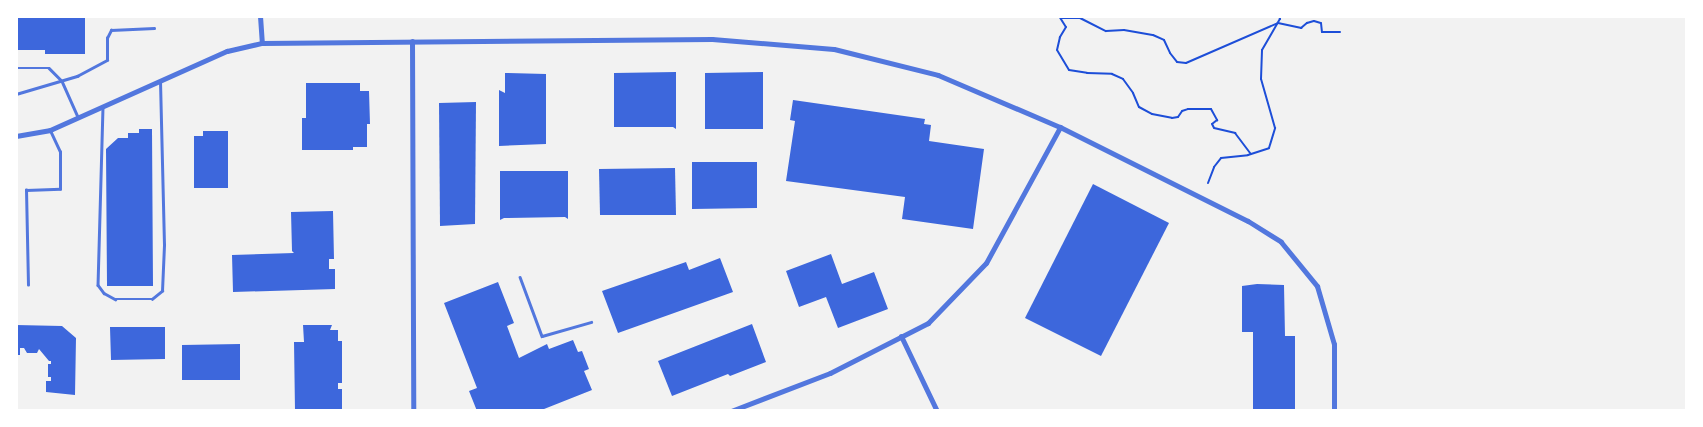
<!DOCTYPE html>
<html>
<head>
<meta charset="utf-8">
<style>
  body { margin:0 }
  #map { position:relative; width:1703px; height:427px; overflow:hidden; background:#f2f2f2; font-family:"Playfair Display",serif }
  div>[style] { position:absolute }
  .building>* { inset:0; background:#3d67dc }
  .path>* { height:2px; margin:-1px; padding:0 1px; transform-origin:1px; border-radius:1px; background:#1d4ed8 }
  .service>* { height:2.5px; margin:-1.25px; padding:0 1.25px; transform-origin:1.25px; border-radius:1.25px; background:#5277de }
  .minor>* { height:5px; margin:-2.5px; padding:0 2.5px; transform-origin:2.5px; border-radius:2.5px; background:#5277de }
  span { translate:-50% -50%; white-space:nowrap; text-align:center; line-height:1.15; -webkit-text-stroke:4px #fff; paint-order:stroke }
  .frame { position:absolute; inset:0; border:18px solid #fff; pointer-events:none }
</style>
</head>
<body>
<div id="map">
  <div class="building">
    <div style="clip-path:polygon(16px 16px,85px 16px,85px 54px,45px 54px,45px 50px,16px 50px)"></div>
    <div style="clip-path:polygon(676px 72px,676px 129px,673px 127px,614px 127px,614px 73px)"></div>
    <div style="clip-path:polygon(763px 72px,763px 129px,705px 129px,705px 73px)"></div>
    <div style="clip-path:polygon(505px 73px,546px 74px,546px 144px,499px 146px,499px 90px,505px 93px)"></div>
    <div style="clip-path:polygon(306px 83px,360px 83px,360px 91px,369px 91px,370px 124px,367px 124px,367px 147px,353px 147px,353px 150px,302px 150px,302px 118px,306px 118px)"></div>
    <div style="clip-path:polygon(793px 100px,925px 119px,924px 124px,931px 125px,929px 141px,984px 149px,973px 229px,902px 219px,905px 197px,786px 181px,795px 121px,790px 120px)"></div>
    <div style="clip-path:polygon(476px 102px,475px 224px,440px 226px,439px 103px)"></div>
    <div style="clip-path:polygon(139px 129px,152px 129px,153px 286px,107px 286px,106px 149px,118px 138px,128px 138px,128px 133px,139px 133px)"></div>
    <div style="clip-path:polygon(203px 131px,228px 131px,228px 188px,194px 188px,194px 136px,203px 136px)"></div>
    <div style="clip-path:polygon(692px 162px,757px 162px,757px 208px,692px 209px)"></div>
    <div style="clip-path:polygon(675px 168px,676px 215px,600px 215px,599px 169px)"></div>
    <div style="clip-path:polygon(500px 171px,568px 171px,568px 219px,565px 217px,504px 218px,500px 220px)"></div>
    <div style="clip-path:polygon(1093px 184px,1169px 223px,1101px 356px,1025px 318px)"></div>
    <div style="clip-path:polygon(333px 211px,334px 259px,329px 259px,329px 269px,335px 269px,335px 289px,233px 292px,232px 255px,294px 253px,292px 251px,291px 212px)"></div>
    <div style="clip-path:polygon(831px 254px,842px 284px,874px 272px,888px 309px,838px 328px,826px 297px,799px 307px,786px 271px)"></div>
    <div style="clip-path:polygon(720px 258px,733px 292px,618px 333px,602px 291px,686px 262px,689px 270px)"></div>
    <div style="clip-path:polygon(498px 282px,514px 323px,507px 326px,519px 358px,547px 344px,549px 349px,573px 340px,578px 352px,582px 351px,589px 369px,584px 371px,592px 390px,539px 411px,477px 411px,469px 391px,477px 388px,444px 303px)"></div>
    <div style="clip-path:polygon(1257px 284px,1284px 285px,1285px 336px,1295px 336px,1295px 411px,1253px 411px,1253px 332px,1242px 332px,1242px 286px)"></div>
    <div style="clip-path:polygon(752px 324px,766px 362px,730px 376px,728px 374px,672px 396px,658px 361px)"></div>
    <div style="clip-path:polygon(16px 325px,62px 326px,76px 338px,75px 395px,46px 392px,46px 381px,51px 381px,51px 377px,48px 377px,48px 364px,51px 364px,51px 361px,49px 361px,39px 349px,37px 353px,27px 353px,24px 348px,20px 348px,20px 355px,16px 355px)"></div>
    <div style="clip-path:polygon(303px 325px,332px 325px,330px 330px,338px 330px,338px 341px,342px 341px,342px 383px,338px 383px,338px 389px,342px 389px,342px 410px,295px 411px,294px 342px,304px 342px)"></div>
    <div style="clip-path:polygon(110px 327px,165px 327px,165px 359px,111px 360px)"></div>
    <div style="clip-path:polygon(240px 344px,240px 380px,182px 380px,182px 345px)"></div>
  </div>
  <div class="path">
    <div style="left:1059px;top:16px;width:13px;rotate:58deg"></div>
    <div style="left:1066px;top:27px;width:12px;rotate:121deg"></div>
    <div style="left:1060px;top:37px;width:13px;rotate:103deg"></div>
    <div style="left:1057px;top:50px;width:23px;rotate:59deg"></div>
    <div style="left:1069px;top:70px;width:18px;rotate:9deg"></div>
    <div style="left:1087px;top:73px;width:25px;rotate:2deg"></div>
    <div style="left:1112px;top:74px;width:12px;rotate:24deg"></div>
    <div style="left:1123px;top:79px;width:17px;rotate:54deg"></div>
    <div style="left:1133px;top:93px;width:15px;rotate:67deg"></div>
    <div style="left:1139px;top:107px;width:15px;rotate:28deg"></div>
    <div style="left:1152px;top:114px;width:20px;rotate:11deg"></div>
    <div style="left:1172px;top:118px;width:6px;rotate:-9deg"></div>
    <div style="left:1178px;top:117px;width:7px;rotate:-56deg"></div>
    <div style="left:1182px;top:111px;width:6px;rotate:-18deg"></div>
    <div style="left:1188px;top:109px;width:23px"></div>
    <div style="left:1211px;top:109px;width:13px;rotate:61deg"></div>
    <div style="left:1217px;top:120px;width:6px;rotate:141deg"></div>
    <div style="left:1212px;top:124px;width:4px;rotate:63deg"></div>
    <div style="left:1214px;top:128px;width:22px;rotate:13deg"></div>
    <div style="left:1235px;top:133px;width:26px;rotate:53deg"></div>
    <div style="left:1061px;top:18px;width:19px"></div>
    <div style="left:1080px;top:18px;width:29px;rotate:27deg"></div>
    <div style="left:1106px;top:31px;width:18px;rotate:-3deg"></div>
    <div style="left:1124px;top:30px;width:29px;rotate:10deg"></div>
    <div style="left:1153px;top:35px;width:12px;rotate:24deg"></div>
    <div style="left:1164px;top:40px;width:14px;rotate:65deg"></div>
    <div style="left:1170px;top:53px;width:11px;rotate:52deg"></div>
    <div style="left:1177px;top:62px;width:9px;rotate:6deg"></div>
    <div style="left:1186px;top:63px;width:100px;rotate:-23.5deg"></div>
    <div style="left:1278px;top:23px;width:24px;rotate:12deg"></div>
    <div style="left:1301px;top:28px;width:8px;rotate:-40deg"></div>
    <div style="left:1307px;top:23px;width:7px;rotate:-16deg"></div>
    <div style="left:1314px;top:21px;width:7px;rotate:16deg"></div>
    <div style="left:1321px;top:23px;width:9px;rotate:84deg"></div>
    <div style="left:1322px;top:32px;width:18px"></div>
    <div style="left:1208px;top:183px;width:17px;rotate:-69deg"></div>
    <div style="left:1214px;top:167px;width:11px;rotate:-52deg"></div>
    <div style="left:1221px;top:158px;width:27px;rotate:-6deg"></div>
    <div style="left:1248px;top:155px;width:22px;rotate:-18deg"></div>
    <div style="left:1269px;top:148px;width:21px;rotate:-73deg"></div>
    <div style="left:1275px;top:128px;width:51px;rotate:-105.9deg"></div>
    <div style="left:1261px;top:79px;width:29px;rotate:-88deg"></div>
    <div style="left:1262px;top:50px;width:36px;rotate:-60deg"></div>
    <div style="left:1280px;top:19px;width:3px;rotate:-108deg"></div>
  </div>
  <div class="service">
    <div style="left:16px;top:68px;width:33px"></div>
    <div style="left:49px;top:68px;width:18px;rotate:45deg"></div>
    <div style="left:62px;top:81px;width:39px;rotate:66deg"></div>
    <div style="left:16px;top:94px;width:64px;rotate:-16.4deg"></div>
    <div style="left:77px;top:76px;width:34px;rotate:-28deg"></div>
    <div style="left:107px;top:60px;width:22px;rotate:-90deg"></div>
    <div style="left:107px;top:38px;width:9px;rotate:-63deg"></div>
    <div style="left:111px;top:30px;width:43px;rotate:-2.7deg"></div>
    <div style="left:103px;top:107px;width:178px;rotate:91.6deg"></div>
    <div style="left:98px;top:285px;width:10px;rotate:53deg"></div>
    <div style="left:104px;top:293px;width:13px;rotate:29deg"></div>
    <div style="left:115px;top:299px;width:37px"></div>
    <div style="left:152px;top:299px;width:13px;rotate:-39deg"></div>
    <div style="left:162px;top:291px;width:46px;rotate:-87.5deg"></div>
    <div style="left:164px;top:245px;width:163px;rotate:-91.4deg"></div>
    <div style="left:520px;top:277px;width:63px;rotate:69.6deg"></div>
    <div style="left:542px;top:336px;width:51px;rotate:-15.9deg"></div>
    <div style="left:28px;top:285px;width:95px;rotate:-91.2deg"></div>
    <div style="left:26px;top:190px;width:34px;rotate:-2deg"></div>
    <div style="left:60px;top:189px;width:37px;rotate:-90deg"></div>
    <div style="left:60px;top:152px;width:23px;rotate:-115deg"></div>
  </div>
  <div class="minor">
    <div style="left:260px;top:16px;width:27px;rotate:86deg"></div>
    <div style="left:412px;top:41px;width:370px;rotate:89.8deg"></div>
    <div style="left:16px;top:136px;width:35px;rotate:-10deg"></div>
    <div style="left:50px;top:130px;width:194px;rotate:-24.1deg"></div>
    <div style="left:227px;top:51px;width:36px;rotate:-13deg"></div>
    <div style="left:262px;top:43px;width:450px;rotate:-0.5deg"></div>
    <div style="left:712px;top:39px;width:122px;rotate:4.7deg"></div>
    <div style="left:834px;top:49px;width:107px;rotate:14deg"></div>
    <div style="left:938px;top:75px;width:133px;rotate:23.1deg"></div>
    <div style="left:1060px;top:127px;width:210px;rotate:26.6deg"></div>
    <div style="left:1248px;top:221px;width:39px;rotate:32deg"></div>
    <div style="left:1281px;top:242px;width:57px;rotate:50.7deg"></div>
    <div style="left:1317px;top:286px;width:60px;rotate:73.7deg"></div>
    <div style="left:1334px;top:344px;width:67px;rotate:90deg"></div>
    <div style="left:901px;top:336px;width:83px;rotate:64.4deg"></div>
    <div style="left:731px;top:411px;width:106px;rotate:-21deg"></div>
    <div style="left:830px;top:373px;width:110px;rotate:-27deg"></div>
    <div style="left:928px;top:323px;width:83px;rotate:-46deg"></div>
    <div style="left:986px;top:263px;width:155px;rotate:-61.4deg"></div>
  </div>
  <div class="frame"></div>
</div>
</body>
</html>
